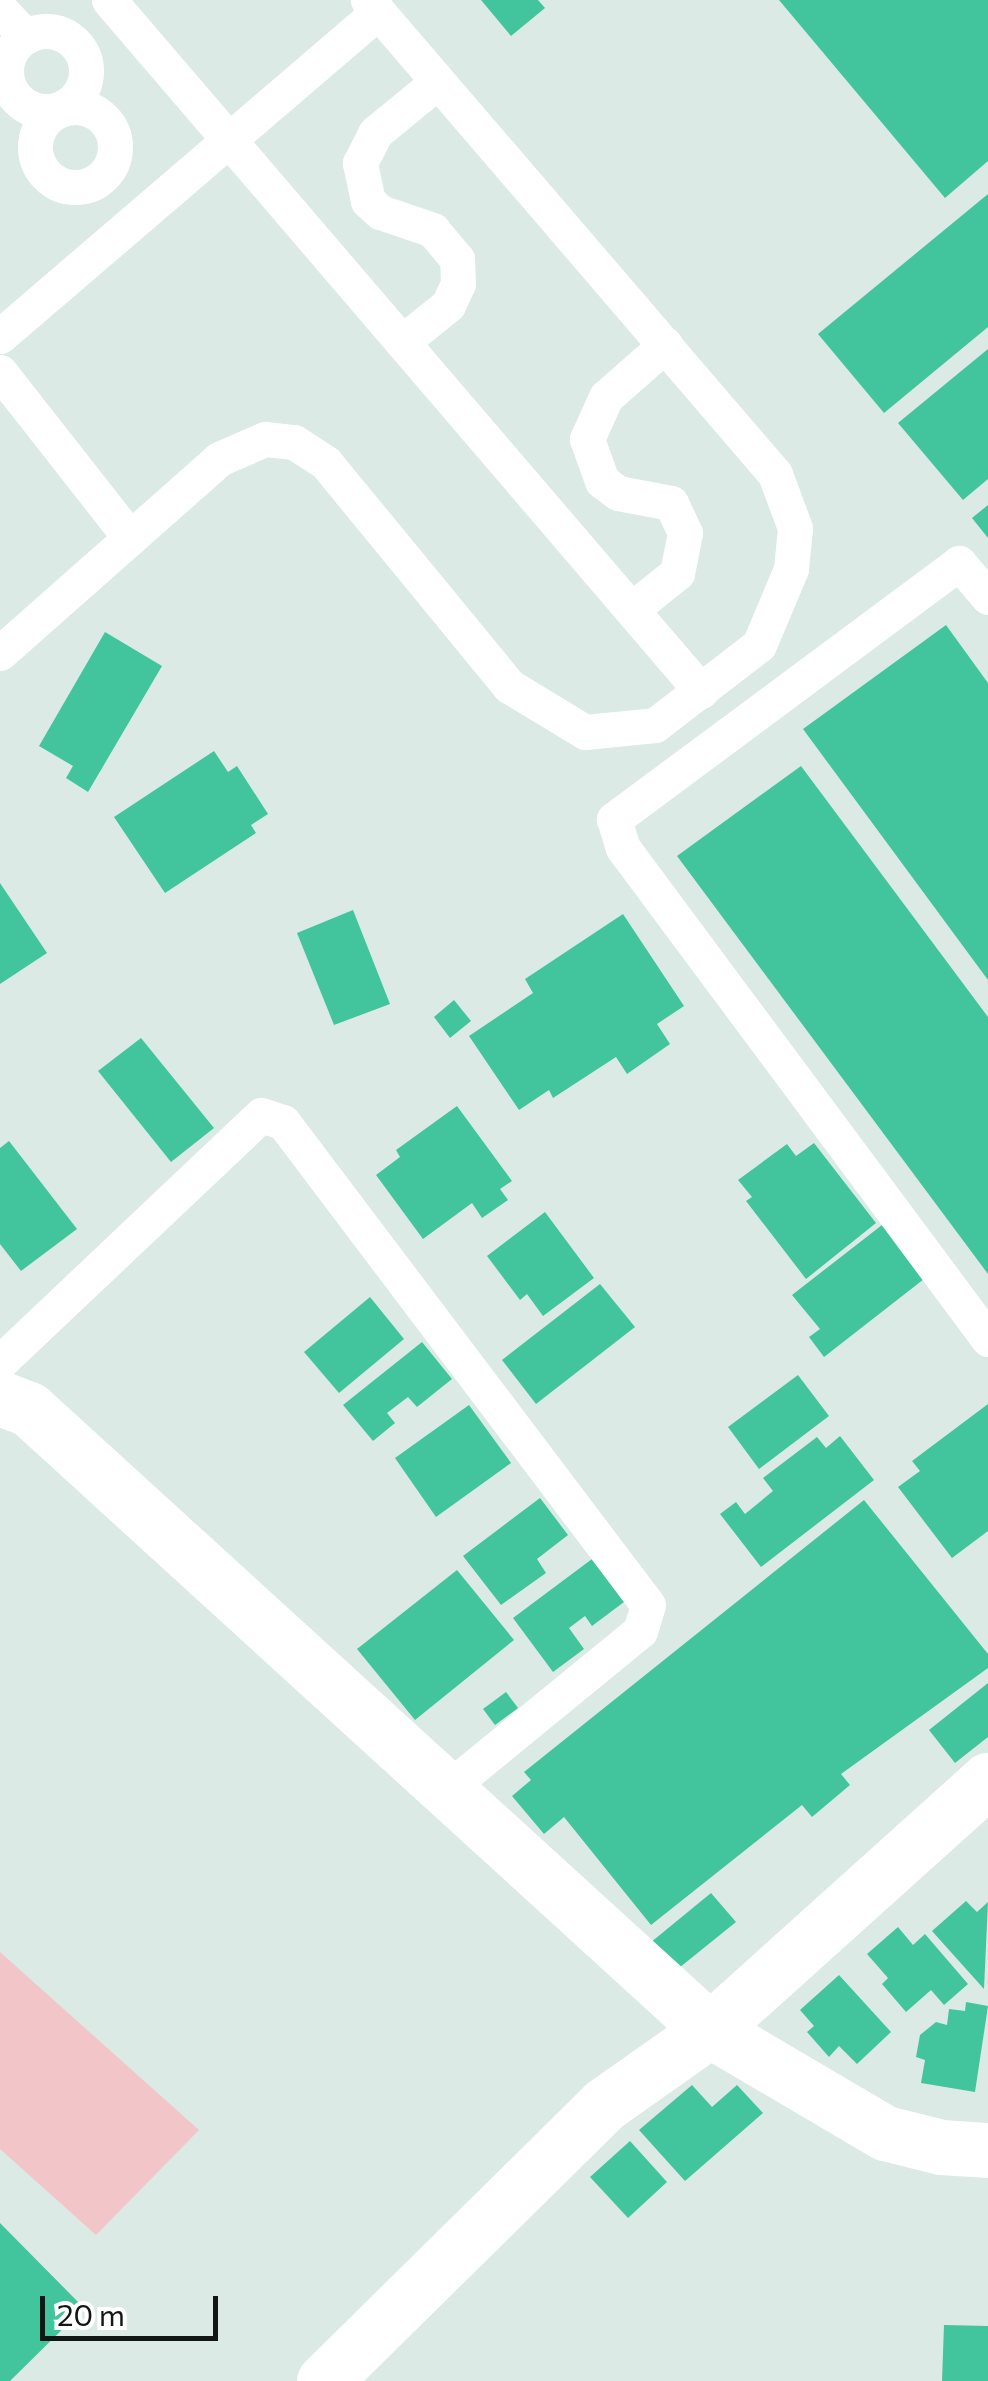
<!DOCTYPE html>
<html>
<head>
<meta charset="utf-8">
<style>
  body { margin:0 }
  #map { position:relative; width:988px; height:2381px; overflow:hidden; background:#dbeae4; font-family:Commissioner,sans-serif }
  div>[style] { position:absolute }
  .green>* { inset:0; background:#f2c6c8 }
  .building>* { inset:0; background:#42c59d }
  .lane>* { height:35px; margin:-17.5px; padding:0 17.5px; transform-origin:17.5px; border-radius:17.5px; background:#fff }
  .lane>.ring { margin:-17.5px; padding:0; box-sizing:content-box; background:none; border:35px solid #fff; border-radius:50% }
  .street>* { height:55px; margin:-27.5px; padding:0 27.5px; transform-origin:27.5px; border-radius:27.5px; background:#fff }
  span { translate:-50% -50%; white-space:nowrap; text-align:center; line-height:1.15; -webkit-text-stroke:10px #fff; paint-order:stroke }
  .scale { position:absolute; left:40px; top:2296px; width:178px; height:45px; box-sizing:border-box; border:5px solid #121715; border-top:0; padding-left:12px; font-size:30px; line-height:35px; white-space:nowrap; color:#121715; -webkit-text-stroke:8px #fff; paint-order:stroke }
</style>
</head>
<body>
<div id="map">
  <div class="green">
    <div style="clip-path:polygon(0 1952px,199px 2130px,96px 2235px,0 2149px)"></div>
  </div>
  <div class="building">
    <div style="clip-path:polygon(481px 0,538px 0,545px 8px,511px 36px)"></div>
    <div style="clip-path:polygon(779px 0,988px 0,988px 161px,945px 198px)"></div>
    <div style="clip-path:polygon(988px 194px,988px 327px,884px 413px,818px 334px)"></div>
    <div style="clip-path:polygon(988px 349px,988px 479px,963px 500px,898px 423px)"></div>
    <div style="clip-path:polygon(988px 505px,988px 538px,972px 518px)"></div>
    <div style="clip-path:polygon(946px 625px,988px 683px,988px 980px,803px 729px)"></div>
    <div style="clip-path:polygon(105px 632px,162px 666px,88px 792px,66px 778px,73px 766px,39px 746px)"></div>
    <div style="clip-path:polygon(214px 751px,228px 772px,237px 766px,268px 814px,251px 825px,256px 833px,165px 893px,114px 817px)"></div>
    <div style="clip-path:polygon(801px 766px,988px 1017px,988px 1274px,677px 856px)"></div>
    <div style="clip-path:polygon(0 883px,47px 953px,0 984px)"></div>
    <div style="clip-path:polygon(353px 910px,390px 1004px,334px 1025px,297px 933px)"></div>
    <div style="clip-path:polygon(623px 914px,684px 1006px,657px 1024px,670px 1044px,627px 1074px,616px 1057px,553px 1098px,549px 1090px,519px 1110px,469px 1036px,533px 993px,525px 979px)"></div>
    <div style="clip-path:polygon(454px 1000px,471px 1021px,450px 1038px,434px 1017px)"></div>
    <div style="clip-path:polygon(141px 1038px,214px 1128px,171px 1162px,98px 1071px)"></div>
    <div style="clip-path:polygon(457px 1106px,512px 1181px,500px 1189px,508px 1200px,482px 1218px,472px 1203px,423px 1239px,376px 1175px,400px 1157px,396px 1150px)"></div>
    <div style="clip-path:polygon(9px 1141px,77px 1229px,21px 1271px,0 1244px,0 1148px)"></div>
    <div style="clip-path:polygon(814px 1143px,876px 1223px,806px 1279px,746px 1201px,752px 1197px,738px 1180px,787px 1144px,796px 1156px)"></div>
    <div style="clip-path:polygon(545px 1212px,594px 1278px,543px 1316px,527px 1294px,520px 1300px,487px 1256px)"></div>
    <div style="clip-path:polygon(882px 1225px,924px 1279px,824px 1357px,809px 1337px,820px 1329px,792px 1295px)"></div>
    <div style="clip-path:polygon(600px 1284px,635px 1327px,536px 1404px,502px 1360px)"></div>
    <div style="clip-path:polygon(370px 1297px,404px 1339px,339px 1393px,304px 1352px)"></div>
    <div style="clip-path:polygon(422px 1342px,452px 1379px,417px 1407px,408px 1397px,387px 1413px,395px 1423px,373px 1441px,343px 1405px)"></div>
    <div style="clip-path:polygon(798px 1375px,829px 1416px,759px 1469px,728px 1427px)"></div>
    <div style="clip-path:polygon(988px 1404px,988px 1531px,952px 1558px,898px 1487px,920px 1471px,912px 1461px)"></div>
    <div style="clip-path:polygon(469px 1405px,511px 1463px,436px 1517px,395px 1458px)"></div>
    <div style="clip-path:polygon(840px 1436px,874px 1480px,761px 1567px,720px 1514px,736px 1502px,745px 1514px,773px 1491px,763px 1478px,817px 1437px,826px 1448px)"></div>
    <div style="clip-path:polygon(540px 1498px,568px 1535px,537px 1559px,546px 1573px,501px 1605px,463px 1556px)"></div>
    <div style="clip-path:polygon(864px 1500px,988px 1654px,988px 1668px,841px 1774px,850px 1785px,812px 1817px,802px 1805px,651px 1925px,564px 1817px,544px 1834px,512px 1796px,531px 1780px,524px 1772px)"></div>
    <div style="clip-path:polygon(592px 1559px,624px 1602px,592px 1626px,585px 1616px,569px 1628px,584px 1649px,553px 1672px,513px 1618px)"></div>
    <div style="clip-path:polygon(457px 1570px,514px 1640px,415px 1720px,357px 1649px)"></div>
    <div style="clip-path:polygon(988px 1683px,988px 1737px,955px 1763px,929px 1730px)"></div>
    <div style="clip-path:polygon(506px 1692px,518px 1708px,495px 1725px,483px 1709px)"></div>
    <div style="clip-path:polygon(711px 1893px,736px 1922px,674px 1972px,650px 1943px)"></div>
    <div style="clip-path:polygon(966px 1901px,977px 1912px,988px 1902px,984px 1989px,932px 1931px)"></div>
    <div style="clip-path:polygon(898px 1927px,913px 1945px,925px 1934px,968px 1984px,944px 2005px,931px 1990px,906px 2012px,882px 1984px,888px 1978px,867px 1954px)"></div>
    <div style="clip-path:polygon(839px 1975px,891px 2032px,857px 2064px,839px 2046px,829px 2057px,807px 2032px,814px 2026px,800px 2010px)"></div>
    <div style="clip-path:polygon(966px 2002px,988px 2006px,975px 2092px,921px 2083px,925px 2060px,916px 2057px,920px 2035px,936px 2022px,947px 2025px,949px 2009px,965px 2011px)"></div>
    <div style="clip-path:polygon(692px 2085px,712px 2107px,737px 2085px,763px 2113px,685px 2181px,639px 2130px)"></div>
    <div style="clip-path:polygon(630px 2141px,667px 2182px,628px 2218px,590px 2177px)"></div>
    <div style="clip-path:polygon(0 2223px,84px 2308px,10px 2381px,0 2381px)"></div>
    <div style="clip-path:polygon(944px 2325px,988px 2326px,988px 2381px,942px 2381px)"></div>
  </div>
  <div class="lane">
    <div style="left:109px;top:0;width:910px;rotate:49.41deg"></div>
    <div style="left:0;top:9px;width:38px;rotate:47deg"></div>
    <div class="ring" style="left:6px;top:31px;width:45px;height:45px"></div>
    <div class="ring" style="left:35px;top:107px;width:45px;height:45px"></div>
    <div style="left:0;top:336px;width:498px;rotate:-40.6deg"></div>
    <div style="left:402px;top:342px;width:59px;rotate:-38.8deg"></div>
    <div style="left:448px;top:305px;width:23px;rotate:-65deg"></div>
    <div style="left:458px;top:284px;width:25px;rotate:-92deg"></div>
    <div style="left:457px;top:259px;width:38px;rotate:-130deg"></div>
    <div style="left:433px;top:230px;width:56px;rotate:-161.2deg"></div>
    <div style="left:380px;top:212px;width:16px;rotate:-137deg"></div>
    <div style="left:368px;top:201px;width:39px;rotate:-102deg"></div>
    <div style="left:360px;top:163px;width:34px;rotate:-63deg"></div>
    <div style="left:375px;top:133px;width:80px;rotate:-39.4deg"></div>
    <div style="left:0;top:372px;width:211px;rotate:51.9deg"></div>
    <div style="left:988px;top:597px;width:45px;rotate:-130.5deg"></div>
    <div style="left:959px;top:563px;width:430px;rotate:143.4deg"></div>
    <div style="left:614px;top:819px;width:30px;rotate:73deg"></div>
    <div style="left:623px;top:848px;width:612px;rotate:53.37deg"></div>
    <div style="left:632px;top:609px;width:58px;rotate:-38.7deg"></div>
    <div style="left:677px;top:573px;width:41px;rotate:-78.7deg"></div>
    <div style="left:685px;top:533px;width:33px;rotate:-115deg"></div>
    <div style="left:671px;top:503px;width:54px;rotate:-169.3deg"></div>
    <div style="left:618px;top:493px;width:20px;rotate:-143deg"></div>
    <div style="left:602px;top:481px;width:45px;rotate:-109.7deg"></div>
    <div style="left:587px;top:439px;width:46px;rotate:-65.7deg"></div>
    <div style="left:606px;top:397px;width:79px;rotate:-41.4deg"></div>
    <div style="left:0;top:653px;width:293px;rotate:-41.5deg"></div>
    <div style="left:219px;top:459px;width:50px;rotate:-23.5deg"></div>
    <div style="left:265px;top:439px;width:29px;rotate:6deg"></div>
    <div style="left:294px;top:442px;width:38px;rotate:33deg"></div>
    <div style="left:326px;top:463px;width:288px;rotate:50.6deg"></div>
    <div style="left:509px;top:686px;width:89px;rotate:31.2deg"></div>
    <div style="left:585px;top:732px;width:70px;rotate:-5.7deg"></div>
    <div style="left:655px;top:725px;width:131px;rotate:-37.6deg"></div>
    <div style="left:759px;top:645px;width:82px;rotate:-67.2deg"></div>
    <div style="left:791px;top:569px;width:41px;rotate:-84.4deg"></div>
    <div style="left:795px;top:528px;width:58px;rotate:-110.3deg"></div>
    <div style="left:775px;top:474px;width:625px;rotate:-130.65deg"></div>
    <div style="left:0;top:1362px;width:359px;rotate:-43.4deg"></div>
    <div style="left:261px;top:1115px;width:23px;rotate:18deg"></div>
    <div style="left:283px;top:1122px;width:605px;rotate:52.92deg"></div>
    <div style="left:648px;top:1605px;width:27px;rotate:107deg"></div>
    <div style="left:640px;top:1631px;width:251px;rotate:140.7deg"></div>
  </div>
  <div class="street">
    <div style="left:0;top:1398px;width:31px;rotate:21deg"></div>
    <div style="left:29px;top:1409px;width:922px;rotate:42.36deg"></div>
    <div style="left:710px;top:2030px;width:374px;rotate:-42deg"></div>
    <div style="left:324px;top:2381px;width:395px;rotate:-44.6deg"></div>
    <div style="left:605px;top:2104px;width:128px;rotate:-35.2deg"></div>
    <div style="left:710px;top:2030px;width:203px;rotate:30.5deg"></div>
    <div style="left:885px;top:2133px;width:58px;rotate:14deg"></div>
    <div style="left:941px;top:2147px;width:47px;rotate:3.7deg"></div>
  </div>
  <div class="scale">20 m</div>
</div>
</body>
</html>
